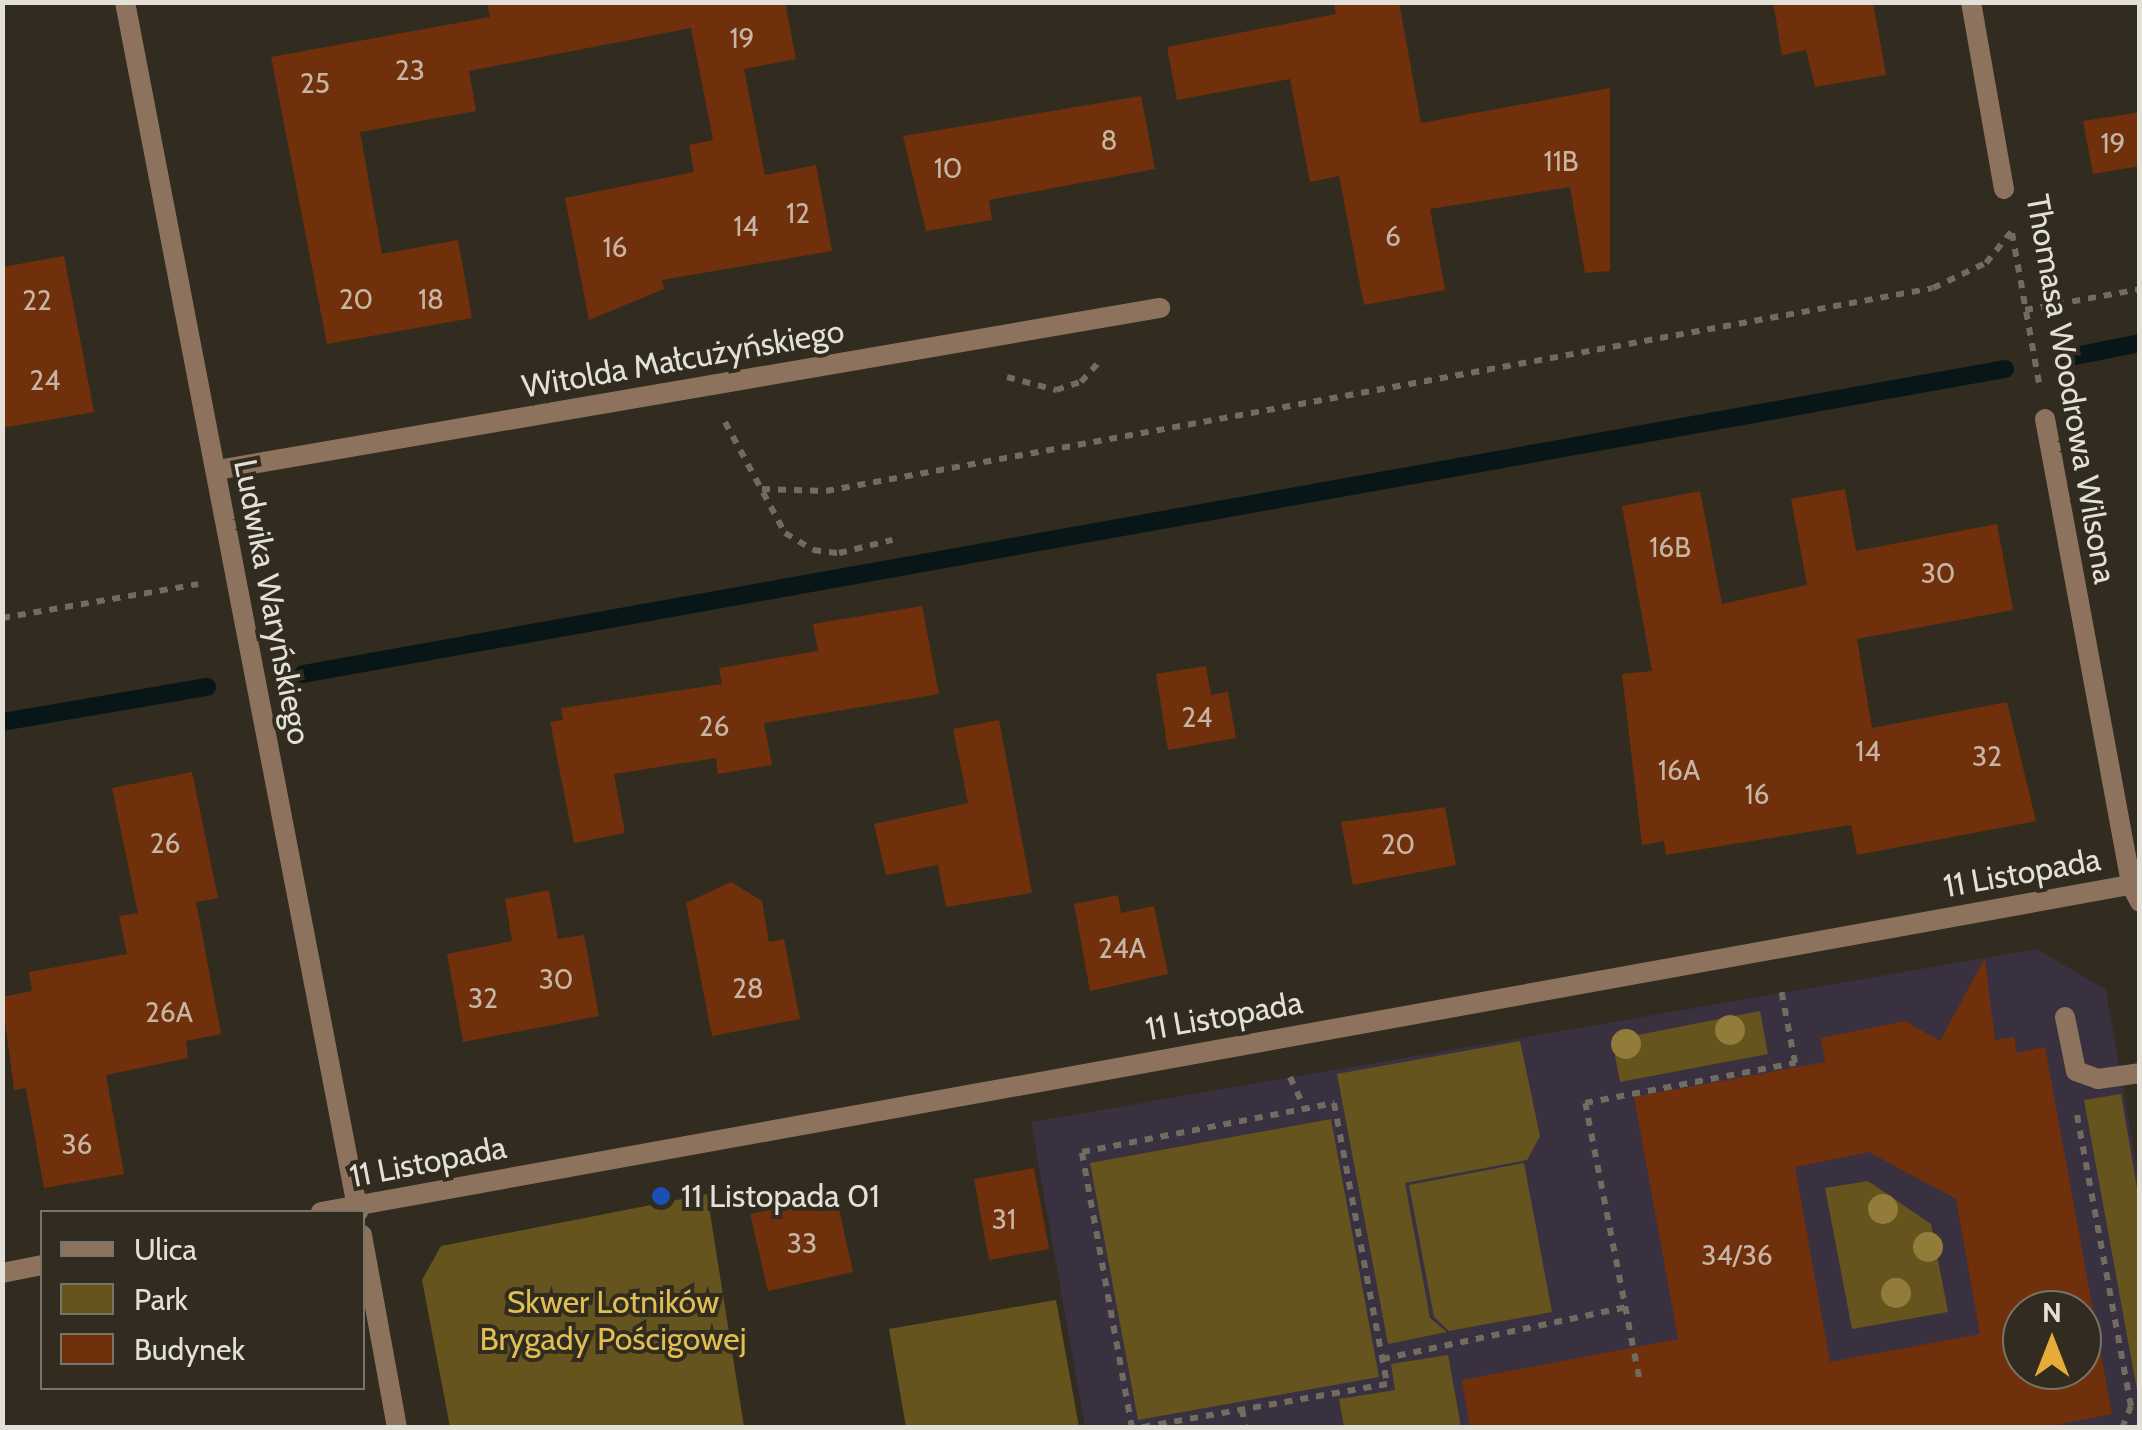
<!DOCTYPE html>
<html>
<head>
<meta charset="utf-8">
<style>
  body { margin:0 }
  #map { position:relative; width:2142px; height:1430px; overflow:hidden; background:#312c1f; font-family:Cabin,sans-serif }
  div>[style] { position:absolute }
  .education>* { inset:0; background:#393040 }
  .green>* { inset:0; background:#66541f }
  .stream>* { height:18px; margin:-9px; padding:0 9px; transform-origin:9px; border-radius:9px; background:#081618 }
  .building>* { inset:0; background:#70300c }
  .path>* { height:6px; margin-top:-3px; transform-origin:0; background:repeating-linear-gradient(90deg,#706c60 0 8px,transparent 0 16px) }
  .service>* { height:20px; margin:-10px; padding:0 10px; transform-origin:10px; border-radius:10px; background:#8d735d }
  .minor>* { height:20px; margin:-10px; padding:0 10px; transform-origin:10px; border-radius:10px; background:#8d735d }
  .trees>* { width:30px; height:30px; margin:-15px; border-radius:50%; background:#927c3a }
  .dots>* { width:28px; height:28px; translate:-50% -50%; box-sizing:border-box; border:5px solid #312c1f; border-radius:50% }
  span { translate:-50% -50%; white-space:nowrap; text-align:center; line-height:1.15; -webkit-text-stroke:8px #312c1f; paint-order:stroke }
  .number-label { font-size:28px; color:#c6b4a4 }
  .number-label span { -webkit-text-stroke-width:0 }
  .street-label { font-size:32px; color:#e3e0d7 }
  .poi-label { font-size:32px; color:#e3e0d7 }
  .left { translate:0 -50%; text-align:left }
  .park-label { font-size:32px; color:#e1be51 }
  .frame { position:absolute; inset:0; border:5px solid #e3e0d7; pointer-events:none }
  .legend { position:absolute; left:40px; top:1210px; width:325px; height:180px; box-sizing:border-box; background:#312c1f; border:2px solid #787469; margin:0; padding:12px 18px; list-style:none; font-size:30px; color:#e3e0d7 }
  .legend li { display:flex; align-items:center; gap:20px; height:50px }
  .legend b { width:50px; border:2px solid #787469 }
  .north { position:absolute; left:2002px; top:1290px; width:100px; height:100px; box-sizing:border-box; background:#312c1f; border:2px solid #787469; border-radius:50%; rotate:0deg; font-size:28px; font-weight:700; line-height:40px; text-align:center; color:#e3e0d7 }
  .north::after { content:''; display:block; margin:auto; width:35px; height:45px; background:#e7ac37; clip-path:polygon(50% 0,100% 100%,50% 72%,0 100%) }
</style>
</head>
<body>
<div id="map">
  <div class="education">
    <div style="clip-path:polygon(evenodd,2037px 949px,2106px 990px,2139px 1180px,2139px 1427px,1085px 1427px,1031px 1122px,2037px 949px,2022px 1310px,2082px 1310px,2082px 1370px,2022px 1370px,2022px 1310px)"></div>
  </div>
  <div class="green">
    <div style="clip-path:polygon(1760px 1011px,1768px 1054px,1620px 1082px,1612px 1040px)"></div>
    <div style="clip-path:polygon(1520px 1041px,1540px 1136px,1527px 1160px,1405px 1183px,1430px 1318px,1447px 1332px,1388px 1344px,1337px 1074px)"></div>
    <div style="clip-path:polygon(2121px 1094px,2139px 1200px,2139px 1401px,2084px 1100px)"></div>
    <div style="clip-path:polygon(1331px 1119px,1379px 1377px,1138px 1420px,1090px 1163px)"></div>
    <div style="clip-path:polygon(1524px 1163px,1552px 1312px,1449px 1331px,1434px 1317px,1409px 1185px)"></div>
    <div style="clip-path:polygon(1868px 1181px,1931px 1224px,1948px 1312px,1852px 1329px,1825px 1188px)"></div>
    <div style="clip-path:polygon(707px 1194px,744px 1427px,450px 1427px,422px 1280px,441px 1246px)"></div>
    <div style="clip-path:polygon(1056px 1300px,1079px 1427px,906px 1427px,889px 1329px)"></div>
    <div style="clip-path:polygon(1448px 1355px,1461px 1427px,1344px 1427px,1339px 1399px,1395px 1390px,1391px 1364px)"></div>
  </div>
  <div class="stream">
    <div style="left:2065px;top:358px;width:76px;rotate:-11.3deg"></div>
    <div style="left:303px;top:674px;width:1729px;rotate:-10.16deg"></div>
    <div style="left:2px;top:722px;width:208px;rotate:-9.7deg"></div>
  </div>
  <div class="building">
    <div style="clip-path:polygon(487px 2px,785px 2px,796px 59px,744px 69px,765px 175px,816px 165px,832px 251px,662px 280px,664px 289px,589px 320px,565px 198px,694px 172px,689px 145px,713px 140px,691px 28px,469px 71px,476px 111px,360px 132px,382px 254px,458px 240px,472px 318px,327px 344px,271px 57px,490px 17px)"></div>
    <div style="clip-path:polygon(1334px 2px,1399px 2px,1421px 123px,1610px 88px,1610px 271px,1585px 273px,1570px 187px,1430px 209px,1445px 290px,1364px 305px,1339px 176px,1310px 182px,1290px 79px,1177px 100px,1167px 47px,1336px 14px)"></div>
    <div style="clip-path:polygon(1773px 2px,1873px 2px,1886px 75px,1815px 87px,1806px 50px,1782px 55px)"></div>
    <div style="clip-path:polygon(1141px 96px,1155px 169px,989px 200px,992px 220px,926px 231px,903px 136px)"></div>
    <div style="clip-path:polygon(2140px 112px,2140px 166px,2093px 174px,2083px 121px)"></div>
    <div style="clip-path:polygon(64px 256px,94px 412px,2px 428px,2px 267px)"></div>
    <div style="clip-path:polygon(1845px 489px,1856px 551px,1997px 524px,2013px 610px,1857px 639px,1872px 728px,2007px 702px,2036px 821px,1857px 855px,1851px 825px,1666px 855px,1664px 841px,1642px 845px,1622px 674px,1652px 671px,1622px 506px,1700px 491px,1722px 604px,1807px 585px,1791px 499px)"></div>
    <div style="clip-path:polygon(922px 606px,939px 694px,764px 723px,772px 765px,718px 774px,716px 758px,614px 774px,625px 833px,574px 843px,550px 722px,563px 720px,561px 708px,722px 684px,719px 668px,818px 651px,813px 624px)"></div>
    <div style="clip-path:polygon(1206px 666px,1211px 695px,1228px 692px,1236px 738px,1168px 750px,1156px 674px)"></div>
    <div style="clip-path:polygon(999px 720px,1032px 893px,946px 907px,938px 865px,886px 875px,874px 824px,968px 803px,953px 729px)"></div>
    <div style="clip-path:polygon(192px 772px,218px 898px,196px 902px,221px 1034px,186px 1041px,188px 1058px,106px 1075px,124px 1174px,44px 1188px,26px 1088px,14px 1090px,2px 997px,32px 991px,29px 972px,127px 954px,119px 916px,138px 913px,112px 788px)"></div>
    <div style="clip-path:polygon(1445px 807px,1456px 865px,1353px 885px,1341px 822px)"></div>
    <div style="clip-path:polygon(731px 882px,762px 901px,769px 942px,784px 939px,800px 1019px,712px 1036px,686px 903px)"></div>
    <div style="clip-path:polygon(549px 890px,558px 939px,584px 935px,599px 1016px,463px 1042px,447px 954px,512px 941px,505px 899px)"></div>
    <div style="clip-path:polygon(1118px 895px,1121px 913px,1154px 906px,1168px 974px,1090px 991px,1074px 904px)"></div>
    <div style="clip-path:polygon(evenodd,1985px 958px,1995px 1040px,2014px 1037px,2017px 1053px,2045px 1047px,2112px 1414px,2041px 1428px,1470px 1428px,1462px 1380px,1678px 1339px,1634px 1097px,1825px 1062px,1821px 1038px,1905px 1021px,1940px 1041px,1985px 958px,1869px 1152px,1956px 1199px,1980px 1334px,1830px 1362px,1795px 1167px,1869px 1152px,1985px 958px,2022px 1310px,2082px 1310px,2082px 1370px,2022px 1370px,2022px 1310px)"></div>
    <div style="clip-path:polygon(1034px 1168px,1049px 1249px,989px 1260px,974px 1179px)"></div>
    <div style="clip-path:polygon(836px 1196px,853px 1272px,768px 1291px,750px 1214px)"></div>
  </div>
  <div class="path">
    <div style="left:2012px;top:233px;width:152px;rotate:79.8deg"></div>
    <div style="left:2025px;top:310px;width:117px;rotate:-10.3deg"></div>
    <div style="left:1007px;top:377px;width:51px;rotate:14.9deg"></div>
    <div style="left:1056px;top:390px;width:26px;rotate:-18deg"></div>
    <div style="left:1081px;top:382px;width:30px;rotate:-48deg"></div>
    <div style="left:725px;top:422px;width:126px;rotate:61.6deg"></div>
    <div style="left:785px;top:533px;width:33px;rotate:31deg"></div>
    <div style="left:813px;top:550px;width:26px;rotate:7deg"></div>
    <div style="left:839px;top:553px;width:55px;rotate:-13.8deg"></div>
    <div style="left:762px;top:489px;width:64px;rotate:1.8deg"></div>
    <div style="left:826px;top:491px;width:1125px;rotate:-10.39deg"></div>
    <div style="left:1933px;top:288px;width:59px;rotate:-25.3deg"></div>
    <div style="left:1986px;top:263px;width:40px;rotate:-51deg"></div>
    <div style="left:2px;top:618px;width:199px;rotate:-9.8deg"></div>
    <div style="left:1290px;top:1077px;width:35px;rotate:65deg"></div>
    <div style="left:2077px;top:1115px;width:296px;rotate:79.5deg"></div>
    <div style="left:2131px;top:1406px;width:24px;rotate:112deg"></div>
    <div style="left:1382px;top:1359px;width:249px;rotate:-12deg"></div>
    <div style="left:1639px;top:1377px;width:279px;rotate:-101.1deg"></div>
    <div style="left:1585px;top:1103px;width:214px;rotate:-10.8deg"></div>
    <div style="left:1795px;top:1063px;width:75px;rotate:-100.7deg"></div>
    <div style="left:1242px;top:1409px;width:19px;rotate:81deg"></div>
    <div style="left:1132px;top:1428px;width:280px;rotate:-100.3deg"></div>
    <div style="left:1082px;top:1152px;width:257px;rotate:-11deg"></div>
    <div style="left:1334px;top:1103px;width:286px;rotate:79.3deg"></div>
    <div style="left:1387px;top:1384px;width:253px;rotate:170deg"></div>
  </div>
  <div class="service">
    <div style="left:2065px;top:1017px;width:55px;rotate:78.5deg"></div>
    <div style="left:2076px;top:1071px;width:23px;rotate:20deg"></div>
    <div style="left:2098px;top:1079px;width:42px;rotate:-8.1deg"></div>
  </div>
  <div class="minor">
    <div style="left:125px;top:2px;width:1232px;rotate:79.1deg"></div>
    <div style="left:1971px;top:2px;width:190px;rotate:80deg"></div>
    <div style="left:2045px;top:419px;width:474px;rotate:79.5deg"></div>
    <div style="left:2131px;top:885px;width:19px;rotate:62deg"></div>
    <div style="left:217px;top:470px;width:957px;rotate:-9.75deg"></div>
    <div style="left:321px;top:1212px;width:1849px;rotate:-10.25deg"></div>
    <div style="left:362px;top:1235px;width:196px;rotate:79.7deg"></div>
    <div style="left:2px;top:1273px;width:41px;rotate:-11.3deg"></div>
  </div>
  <div class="trees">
    <div style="left:1730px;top:1030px"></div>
    <div style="left:1626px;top:1044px"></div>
    <div style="left:1883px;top:1209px"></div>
    <div style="left:1928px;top:1247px"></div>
    <div style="left:1896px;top:1293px"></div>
  </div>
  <div class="dots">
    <div style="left:661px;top:1196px;background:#1a4fb4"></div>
  </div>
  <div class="number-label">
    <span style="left:742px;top:38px">19</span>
    <span style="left:410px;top:70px">23</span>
    <span style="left:315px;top:83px">25</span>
    <span style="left:1109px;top:140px">8</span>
    <span style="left:2113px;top:143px">19</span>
    <span style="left:1561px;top:161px">11B</span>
    <span style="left:948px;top:168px">10</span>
    <span style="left:798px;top:213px">12</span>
    <span style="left:746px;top:226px">14</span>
    <span style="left:1393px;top:236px">6</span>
    <span style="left:615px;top:247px">16</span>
    <span style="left:356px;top:299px">20</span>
    <span style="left:431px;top:299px">18</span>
    <span style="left:37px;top:300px">22</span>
    <span style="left:45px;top:380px">24</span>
    <span style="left:1670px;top:547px">16B</span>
    <span style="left:1938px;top:573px">30</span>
    <span style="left:1197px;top:717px">24</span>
    <span style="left:714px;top:726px">26</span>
    <span style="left:1868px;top:751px">14</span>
    <span style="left:1987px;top:756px">32</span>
    <span style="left:1679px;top:770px">16A</span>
    <span style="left:1757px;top:794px">16</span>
    <span style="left:165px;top:843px">26</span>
    <span style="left:1398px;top:844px">20</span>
    <span style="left:1122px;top:948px">24A</span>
    <span style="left:556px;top:979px">30</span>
    <span style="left:748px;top:988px">28</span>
    <span style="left:483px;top:998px">32</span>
    <span style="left:169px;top:1012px">26A</span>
    <span style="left:77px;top:1144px">36</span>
    <span style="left:1004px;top:1219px">31</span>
    <span style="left:802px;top:1243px">33</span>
    <span style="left:1737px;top:1255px">34/36</span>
  </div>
  <div class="street-label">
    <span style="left:683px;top:359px;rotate:-10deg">Witolda Małcużyńskiego</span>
    <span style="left:2071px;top:389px;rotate:80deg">Thomasa Woodrowa Wilsona</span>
    <span style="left:272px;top:602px;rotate:79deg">Ludwika Waryńskiego</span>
    <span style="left:2022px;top:873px;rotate:-10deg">11 Listopada</span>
    <span style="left:1224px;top:1016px;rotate:-10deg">11 Listopada</span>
    <span style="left:428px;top:1162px;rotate:-11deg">11 Listopada</span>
  </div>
  <div class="poi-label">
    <span class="left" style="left:681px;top:1196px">11 Listopada 01</span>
  </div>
  <div class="park-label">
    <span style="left:613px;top:1321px">Skwer Lotników<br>Brygady Pościgowej</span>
  </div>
  <div class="frame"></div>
  <ul class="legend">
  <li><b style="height:12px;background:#8d735d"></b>Ulica</li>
  <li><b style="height:28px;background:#66541f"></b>Park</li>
  <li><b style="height:28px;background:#70300c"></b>Budynek</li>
  </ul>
  <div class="north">N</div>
</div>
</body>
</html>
